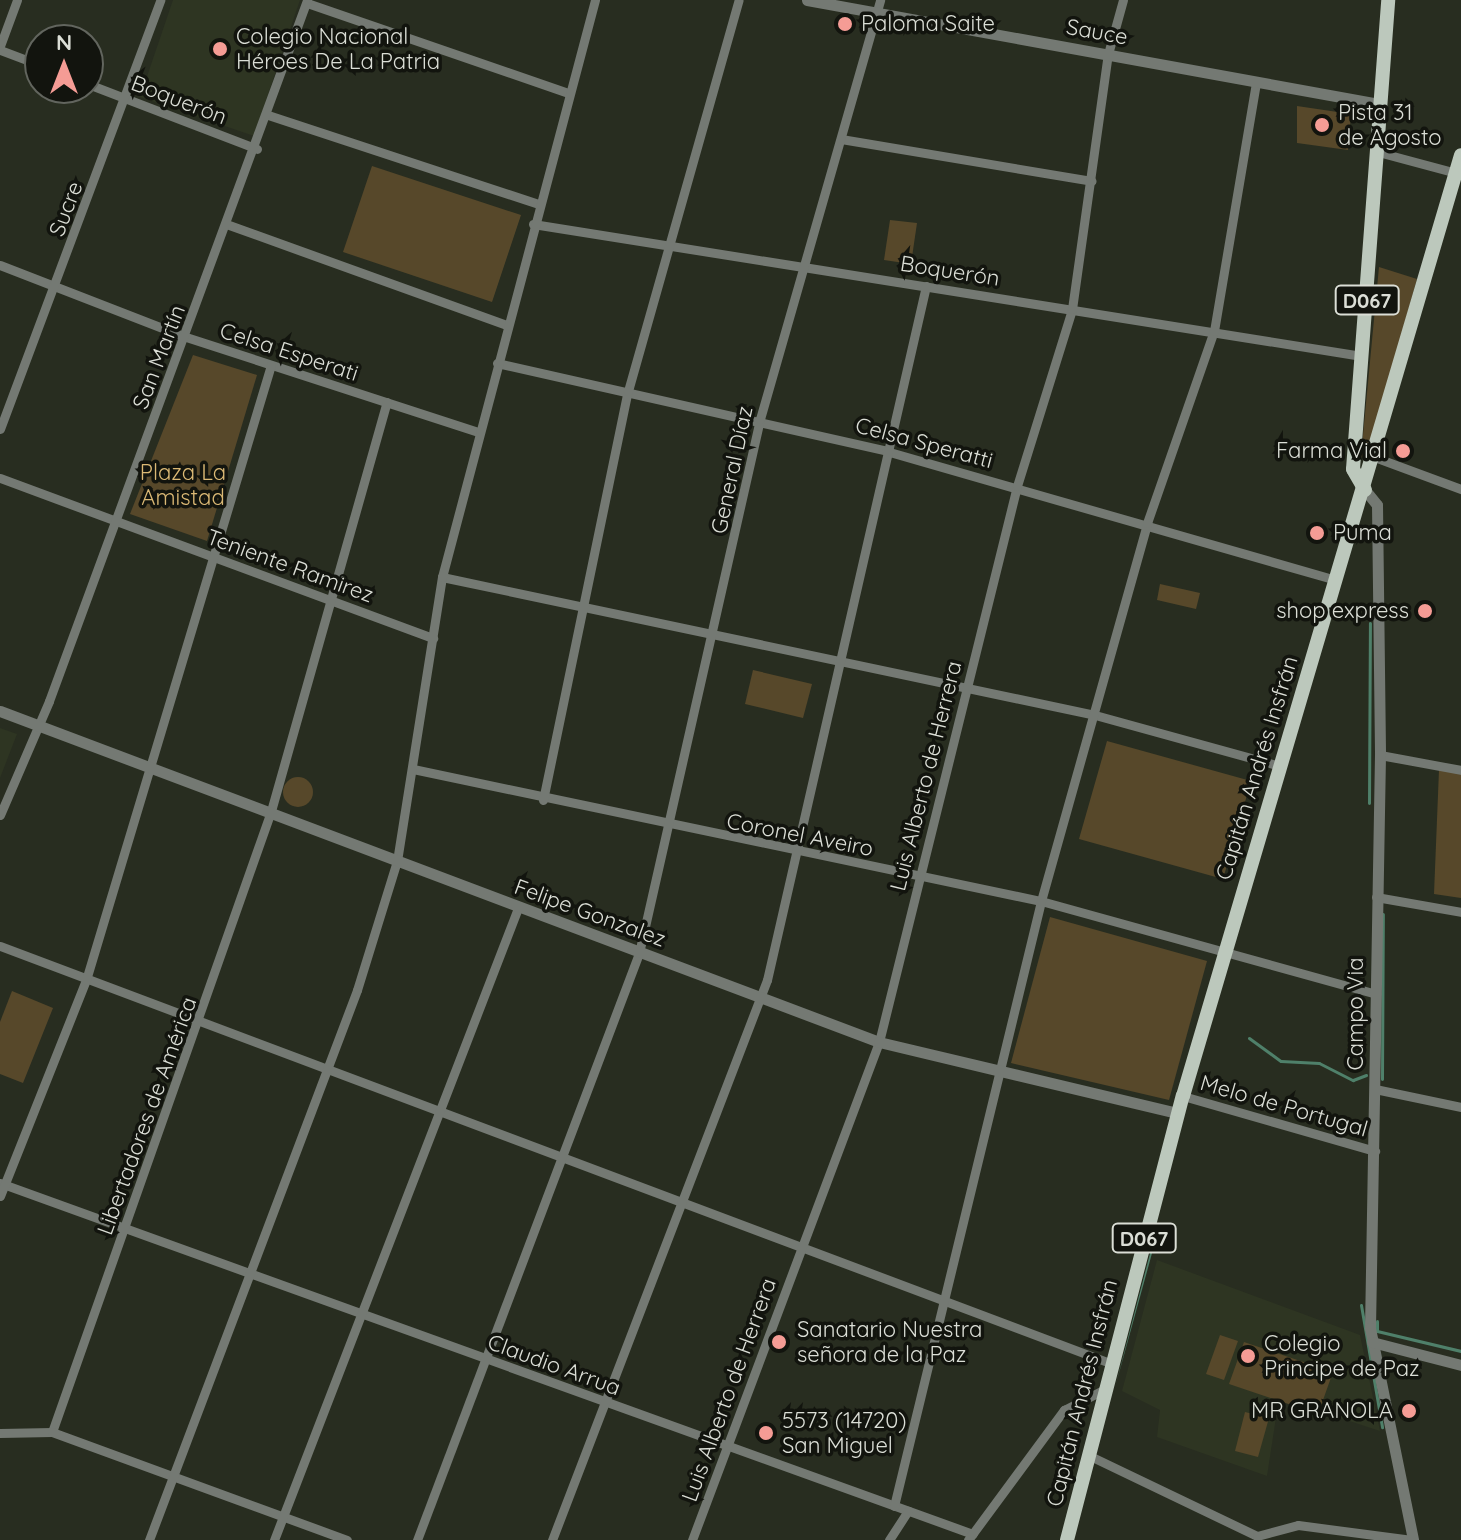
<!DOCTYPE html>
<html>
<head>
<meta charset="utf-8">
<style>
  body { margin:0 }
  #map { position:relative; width:1461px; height:1540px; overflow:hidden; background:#282d20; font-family:Quicksand,sans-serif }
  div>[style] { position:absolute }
  .built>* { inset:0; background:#2e3522 }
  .green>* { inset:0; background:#57482a }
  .round { border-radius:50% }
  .water>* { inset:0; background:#4f806a }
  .stream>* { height:3px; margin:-1.5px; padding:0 1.5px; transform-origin:1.5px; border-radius:1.5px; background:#4f806a }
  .minor>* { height:9px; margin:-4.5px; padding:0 4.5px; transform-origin:4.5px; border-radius:4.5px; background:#747973 }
  .tertiary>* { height:11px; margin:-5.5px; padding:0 5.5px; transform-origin:5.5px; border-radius:5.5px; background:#747973 }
  .primary>* { height:14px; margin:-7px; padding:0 7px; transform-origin:7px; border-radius:7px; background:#bcc8bc }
  .dots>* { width:22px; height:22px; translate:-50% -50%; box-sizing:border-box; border:4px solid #12140e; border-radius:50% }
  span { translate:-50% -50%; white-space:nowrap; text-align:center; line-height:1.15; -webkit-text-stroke:7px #12140e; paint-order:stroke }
  .shield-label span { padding:2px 6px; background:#12140e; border:2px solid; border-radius:6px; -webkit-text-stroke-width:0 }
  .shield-label { font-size:20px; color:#dbded6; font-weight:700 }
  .poi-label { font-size:22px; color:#dbded6 }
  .left { translate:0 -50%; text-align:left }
  .right { translate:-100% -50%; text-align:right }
  .street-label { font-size:22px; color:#dbded6 }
  .park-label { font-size:22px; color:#dbb975 }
  .north { position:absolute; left:24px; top:24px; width:80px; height:80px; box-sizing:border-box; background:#12140e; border:2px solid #62655e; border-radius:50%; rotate:0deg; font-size:22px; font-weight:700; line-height:32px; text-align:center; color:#dbded6 }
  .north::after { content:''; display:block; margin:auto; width:28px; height:36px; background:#f59c95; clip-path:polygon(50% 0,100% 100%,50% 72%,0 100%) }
</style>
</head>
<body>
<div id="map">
  <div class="built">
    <div style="clip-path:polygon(173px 0,300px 0,254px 136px,140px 97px)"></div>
    <div style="clip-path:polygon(0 728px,17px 734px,0 778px)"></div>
    <div style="clip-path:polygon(1157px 1260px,1360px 1335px,1380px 1431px,1279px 1398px,1267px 1476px,1157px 1437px,1160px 1410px,1122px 1391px)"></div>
  </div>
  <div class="green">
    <div style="clip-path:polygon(1297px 106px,1351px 114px,1348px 150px,1297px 143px)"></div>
    <div style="clip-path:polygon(372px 166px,521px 215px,492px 302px,343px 252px)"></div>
    <div style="clip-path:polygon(890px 220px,917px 223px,911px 264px,884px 260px)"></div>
    <div style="clip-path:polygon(1379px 267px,1417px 279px,1366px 460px,1361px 456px)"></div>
    <div style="clip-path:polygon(193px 355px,257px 375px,207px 541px,130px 514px)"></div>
    <div style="clip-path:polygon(1160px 584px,1200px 593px,1196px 609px,1157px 600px)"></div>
    <div style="clip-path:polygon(753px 670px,812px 684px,803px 718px,745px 704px)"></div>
    <div style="clip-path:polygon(1107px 741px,1251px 781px,1223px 879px,1079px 839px)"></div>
    <div style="clip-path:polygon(1439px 770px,1461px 774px,1461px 898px,1434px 894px)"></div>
    <div class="round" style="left:283px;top:777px;width:30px;height:30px"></div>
    <div style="clip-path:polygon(1050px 917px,1207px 961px,1169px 1100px,1011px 1063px)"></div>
    <div style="clip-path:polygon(12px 991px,53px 1008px,23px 1083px,0 1074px,0 1022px)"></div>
    <div style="clip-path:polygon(1220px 1335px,1238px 1341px,1224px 1380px,1206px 1374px)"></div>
    <div style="clip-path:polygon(1244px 1342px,1333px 1372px,1318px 1414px,1229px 1384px)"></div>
    <div style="clip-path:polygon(1245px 1412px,1269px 1418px,1258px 1457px,1235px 1451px)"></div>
  </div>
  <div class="water">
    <div style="clip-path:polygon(1152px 1246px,1154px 1246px,1116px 1384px)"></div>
  </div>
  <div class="stream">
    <div style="left:1369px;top:803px;width:180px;rotate:-89.7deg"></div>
    <div style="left:1249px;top:1038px;width:39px;rotate:36deg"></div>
    <div style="left:1281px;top:1061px;width:38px;rotate:3deg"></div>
    <div style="left:1319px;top:1063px;width:38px;rotate:27deg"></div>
    <div style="left:1353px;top:1080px;width:14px;rotate:-21deg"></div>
    <div style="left:1382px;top:1079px;width:165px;rotate:-89.7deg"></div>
    <div style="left:1361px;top:1305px;width:124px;rotate:80.2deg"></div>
    <div style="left:1377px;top:1321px;width:10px;rotate:90deg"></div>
    <div style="left:1377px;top:1331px;width:86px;rotate:13.4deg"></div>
  </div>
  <div class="minor">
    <div style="left:307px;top:3px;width:277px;rotate:19deg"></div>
    <div style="left:0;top:46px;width:49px;rotate:-69.7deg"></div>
    <div style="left:0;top:50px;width:43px;rotate:20.6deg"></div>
    <div style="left:88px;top:84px;width:181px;rotate:21deg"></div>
    <div style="left:268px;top:115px;width:284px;rotate:18.2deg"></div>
    <div style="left:841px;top:139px;width:254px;rotate:9.5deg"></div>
    <div style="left:1378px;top:152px;width:85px;rotate:15deg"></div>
    <div style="left:533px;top:224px;width:839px;rotate:9.05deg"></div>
    <div style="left:229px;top:225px;width:295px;rotate:19.8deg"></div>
    <div style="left:0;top:265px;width:199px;rotate:21.2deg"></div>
    <div style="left:186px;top:337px;width:308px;rotate:18deg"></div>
    <div style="left:497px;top:363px;width:399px;rotate:12.7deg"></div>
    <div style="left:886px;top:451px;width:469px;rotate:16deg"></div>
    <div style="left:0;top:429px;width:458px;rotate:-69.5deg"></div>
    <div style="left:1377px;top:458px;width:90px;rotate:20.3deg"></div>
    <div style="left:0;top:478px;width:462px;rotate:20.3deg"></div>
    <div style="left:442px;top:577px;width:667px;rotate:11.93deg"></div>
    <div style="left:1095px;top:715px;width:192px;rotate:15.4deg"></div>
    <div style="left:1380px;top:755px;width:82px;rotate:10.5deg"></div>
    <div style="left:413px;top:769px;width:642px;rotate:11.87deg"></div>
    <div style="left:1041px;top:901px;width:348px;rotate:15.5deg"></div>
    <div style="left:543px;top:800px;width:418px;rotate:-78.3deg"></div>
    <div style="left:628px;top:391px;width:406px;rotate:-74.2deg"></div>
    <div style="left:0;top:815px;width:124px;rotate:-66.7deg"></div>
    <div style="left:49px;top:701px;width:747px;rotate:-69.79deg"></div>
    <div style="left:1376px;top:897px;width:86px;rotate:10deg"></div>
    <div style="left:0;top:946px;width:1186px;rotate:20.59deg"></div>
    <div style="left:1375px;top:1089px;width:88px;rotate:11.8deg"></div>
    <div style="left:1183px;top:1096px;width:200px;rotate:16deg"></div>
    <div style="left:0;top:1183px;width:1034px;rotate:19.84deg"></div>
    <div style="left:0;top:1196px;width:232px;rotate:-68.3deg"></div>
    <div style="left:86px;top:980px;width:642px;rotate:-73.26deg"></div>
    <div style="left:52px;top:1432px;width:658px;rotate:-70.57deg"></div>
    <div style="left:271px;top:811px;width:425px;rotate:-74.2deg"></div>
    <div style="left:0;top:1433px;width:52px;rotate:-1.1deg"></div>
    <div style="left:52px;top:1432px;width:314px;rotate:20.1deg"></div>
    <div style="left:1088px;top:1455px;width:187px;rotate:25.6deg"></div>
    <div style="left:1257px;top:1536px;width:42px;rotate:-15deg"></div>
    <div style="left:1298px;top:1525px;width:115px;rotate:7.5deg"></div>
    <div style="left:894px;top:1506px;width:623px;rotate:-76.34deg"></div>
    <div style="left:1041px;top:901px;width:393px;rotate:-74.3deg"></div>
    <div style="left:1147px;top:523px;width:203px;rotate:-70.8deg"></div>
    <div style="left:1214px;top:331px;width:252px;rotate:-80.4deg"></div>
    <div style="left:149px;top:1540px;width:588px;rotate:-69.28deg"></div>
    <div style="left:357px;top:990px;width:135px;rotate:-72.8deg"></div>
    <div style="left:397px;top:861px;width:288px;rotate:-81deg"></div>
    <div style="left:442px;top:577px;width:597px;rotate:-75.15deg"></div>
    <div style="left:274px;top:1540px;width:677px;rotate:-68.89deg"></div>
    <div style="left:417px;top:1540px;width:628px;rotate:-69.28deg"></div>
    <div style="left:639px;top:953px;width:548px;rotate:-77.23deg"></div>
    <div style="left:760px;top:419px;width:436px;rotate:-74deg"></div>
    <div style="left:552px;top:1540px;width:600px;rotate:-69deg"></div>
    <div style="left:767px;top:980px;width:712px;rotate:-77.1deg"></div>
    <div style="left:692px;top:1540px;width:532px;rotate:-69.42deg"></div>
    <div style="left:879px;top:1042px;width:573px;rotate:-76.06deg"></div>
    <div style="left:1017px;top:486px;width:185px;rotate:-72.7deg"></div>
    <div style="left:1072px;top:309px;width:258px;rotate:-82deg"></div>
    <div style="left:1108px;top:54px;width:56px;rotate:-74.5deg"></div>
    <div style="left:889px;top:1540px;width:35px;rotate:-57deg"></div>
    <div style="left:968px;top:1540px;width:162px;rotate:-53.6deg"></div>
    <div style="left:1064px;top:1410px;width:44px;rotate:-27.1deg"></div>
  </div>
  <div class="tertiary">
    <div style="left:807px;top:0;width:581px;rotate:10.3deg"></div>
    <div style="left:1365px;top:490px;width:19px;rotate:51deg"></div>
    <div style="left:1377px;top:505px;width:250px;rotate:89.3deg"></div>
    <div style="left:1380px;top:755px;width:573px;rotate:91deg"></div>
    <div style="left:1370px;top:1328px;width:216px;rotate:78.5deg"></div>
    <div style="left:0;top:711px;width:939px;rotate:20.63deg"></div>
    <div style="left:879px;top:1042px;width:307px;rotate:13.4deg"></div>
    <div style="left:1372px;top:1342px;width:92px;rotate:14.5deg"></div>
  </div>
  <div class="primary">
    <div style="left:1365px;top:490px;width:24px;rotate:-120deg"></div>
    <div style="left:1353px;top:469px;width:470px;rotate:-85.7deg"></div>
    <div style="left:1067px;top:1540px;width:459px;rotate:-75.4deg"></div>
    <div style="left:1183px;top:1096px;width:981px;rotate:-73.54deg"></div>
  </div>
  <div class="dots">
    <div style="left:845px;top:24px;background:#f59c95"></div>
    <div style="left:220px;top:49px;background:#f59c95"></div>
    <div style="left:1322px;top:125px;background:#f59c95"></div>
    <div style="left:1403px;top:451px;background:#f59c95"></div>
    <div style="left:1317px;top:533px;background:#f59c95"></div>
    <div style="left:1425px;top:611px;background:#f59c95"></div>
    <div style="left:779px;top:1342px;background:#f59c95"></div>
    <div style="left:1248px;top:1356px;background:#f59c95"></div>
    <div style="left:1409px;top:1411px;background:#f59c95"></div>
    <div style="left:766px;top:1433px;background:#f59c95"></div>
  </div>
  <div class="shield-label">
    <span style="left:1367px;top:300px">D067</span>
    <span style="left:1144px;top:1238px">D067</span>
  </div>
  <div class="poi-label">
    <span class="left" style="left:861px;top:24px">Paloma Saite</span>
    <span class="left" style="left:236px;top:49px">Colegio Nacional<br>Héroes De La Patria</span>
    <span class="left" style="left:1338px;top:125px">Pista 31<br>de Agosto</span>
    <span class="right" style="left:1387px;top:451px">Farma Vial</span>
    <span class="left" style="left:1333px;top:533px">Puma</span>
    <span class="right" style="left:1409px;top:611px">shop express</span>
    <span class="left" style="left:797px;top:1342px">Sanatario Nuestra<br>señora de la Paz</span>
    <span class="left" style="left:1264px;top:1356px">Colegio<br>Principe de Paz</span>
    <span class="right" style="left:1393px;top:1411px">MR GRANOLA</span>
    <span class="left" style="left:782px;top:1433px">5573 (14720)<br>San Miguel</span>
  </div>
  <div class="street-label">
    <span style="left:1097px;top:32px;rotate:10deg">Sauce</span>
    <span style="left:179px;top:100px;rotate:21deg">Boquerón</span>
    <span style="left:66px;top:209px;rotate:-69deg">Sucre</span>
    <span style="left:950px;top:271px;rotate:9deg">Boquerón</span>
    <span style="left:289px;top:352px;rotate:18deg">Celsa Esperati</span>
    <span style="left:159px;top:357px;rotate:-69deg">San Martín</span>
    <span style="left:924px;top:443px;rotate:15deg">Celsa Speratti</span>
    <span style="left:732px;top:470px;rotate:-78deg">General Díaz</span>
    <span style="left:290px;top:566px;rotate:20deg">Teniente Ramirez</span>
    <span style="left:1257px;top:768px;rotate:-73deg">Capitán Andrés Insfrán</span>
    <span style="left:926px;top:776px;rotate:-76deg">Luis Alberto de Herrera</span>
    <span style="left:800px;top:835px;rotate:11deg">Coronel Aveiro</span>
    <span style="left:590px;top:913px;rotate:20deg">Felipe Gonzalez</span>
    <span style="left:1356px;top:1014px;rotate:-90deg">Campo Via</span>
    <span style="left:1284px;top:1106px;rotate:16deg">Melo de Portugal</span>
    <span style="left:147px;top:1116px;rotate:-70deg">Libertadores de América</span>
    <span style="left:554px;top:1365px;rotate:20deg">Claudio Arrua</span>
    <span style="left:729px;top:1390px;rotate:-70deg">Luis Alberto de Herrera</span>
    <span style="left:1082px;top:1393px;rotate:-76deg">Capitán Andrés Insfrán</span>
  </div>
  <div class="park-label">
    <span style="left:183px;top:485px">Plaza La<br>Amistad</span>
  </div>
  <div class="north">N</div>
</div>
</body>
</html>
